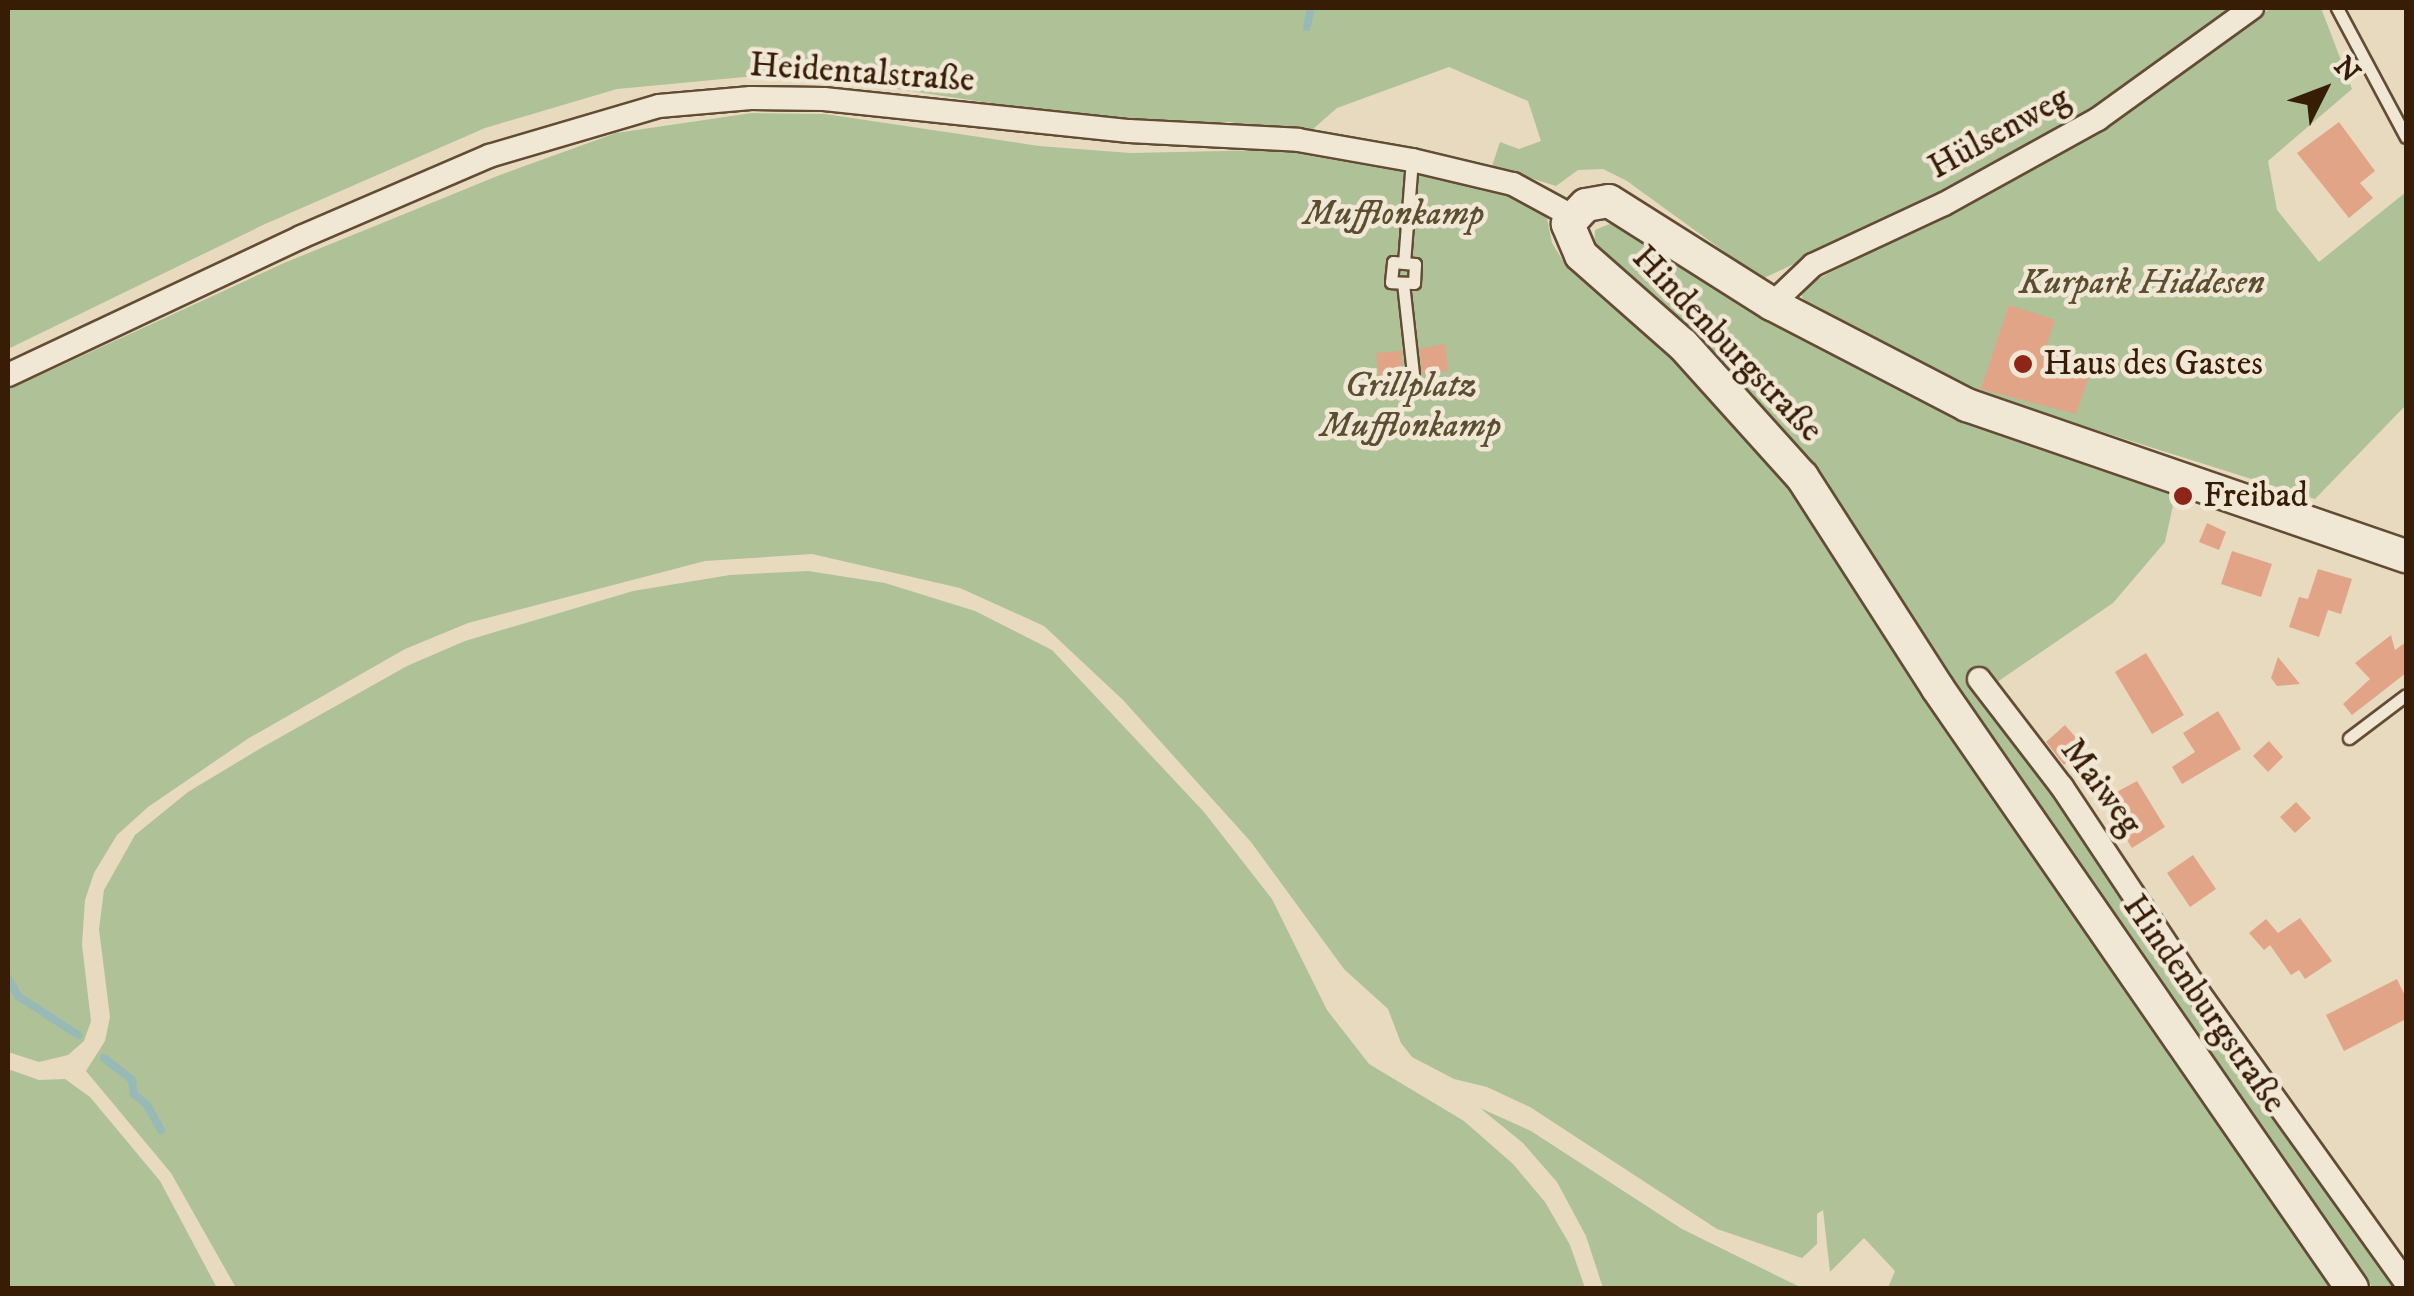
<!DOCTYPE html>
<html>
<head>
<meta charset="utf-8">
<style>
  body { margin:0 }
  #map { position:relative; width:2414px; height:1296px; overflow:hidden; background:#e8dabe; font-family:"IM FELL DW Pica",serif }
  div>[style] { position:absolute }
  .green>* { inset:0; background:#afc196 }
  .stream>* { height:8px; margin:-4px; padding:0 4px; transform-origin:4px; border-radius:4px; background:#98bab7 }
  .building>* { inset:0; background:#e2a486 }
  .roads { filter:drop-shadow(2px 0 #634c34) drop-shadow(-2px 0 #634c34) drop-shadow(0 2px #634c34) drop-shadow(0 -2px #634c34) }
  .lane>* { height:11px; margin:-5.5px; padding:0 5.5px; transform-origin:5.5px; border-radius:5.5px; background:#f0e7d5 }
  .street>* { height:22px; margin:-11px; padding:0 11px; transform-origin:11px; border-radius:11px; background:#f0e7d5 }
  .secondary>* { height:32px; margin:-16px; padding:0 16px; transform-origin:16px; border-radius:16px; background:#f0e7d5 }
  .dots>* { width:28px; height:28px; translate:-50% -50%; box-sizing:border-box; border:5px solid #f0e7d5; border-radius:50% }
  span { translate:-50% -50%; white-space:nowrap; text-align:center; line-height:1.15; -webkit-text-stroke:9px #f0e7d5; paint-order:stroke }
  .street-label { font-size:35px; color:#371d06 }
  .park-label { font-size:35px; color:#5b4e31; font-style:italic }
  .poi-label { font-size:35px; color:#371d06 }
  .left { translate:0 -50%; text-align:left }
  .frame { position:absolute; inset:0; border:10px solid #371d06; pointer-events:none }
  .north { position:absolute; left:2274px; top:40px; width:100px; height:100px; -webkit-text-stroke:8px #f0e7d5; paint-order:stroke; rotate:48deg; font-size:28px; font-weight:700; line-height:40px; text-align:center; color:#371d06 }
  .north::after { content:''; display:block; margin:auto; width:35px; height:45px; background:#371d06; clip-path:polygon(50% 0,100% 100%,50% 72%,0 100%) }
</style>
</head>
<body>
<div id="map">
  <div class="green">
    <div style="clip-path:polygon(8px 8px,2239px 8px,2085px 114px,1940px 195px,1762px 279px,1627px 181px,1603px 169px,1578px 170px,1556px 186px,1492px 166px,1500px 142px,1519px 149px,1541px 141px,1528px 101px,1449px 67px,1337px 108px,1305px 136px,1230px 122px,1130px 124px,831px 79px,755px 76px,617px 89px,485px 128px,265px 224px,8px 349px)"></div>
    <div style="clip-path:polygon(2271px 8px,2321px 8px,2352px 89px,2268px 161px,2277px 210px,2319px 262px,2406px 192px,2406px 405px,2315px 499px,1985px 395px,1803px 299px,1800px 291px,1816px 280px,2107px 126px)"></div>
    <div style="clip-path:polygon(752px 113px,825px 114px,1039px 146px,1130px 153px,1278px 150px,1483px 186px,1536px 205px,1547px 218px,1552px 243px,1567px 267px,1671px 352px,1790px 483px,2334px 1288px,1888px 1288px,1895px 1271px,1864px 1238px,1830px 1272px,1823px 1210px,1817px 1214px,1817px 1244px,1802px 1258px,1717px 1229px,1530px 1107px,1487px 1087px,1454px 1079px,1412px 1057px,1401px 1043px,1388px 1009px,1344px 969px,1251px 842px,1123px 700px,1044px 626px,960px 588px,812px 554px,705px 561px,468px 623px,405px 649px,249px 738px,148px 807px,117px 835px,94px 873px,85px 900px,82px 945px,91px 1021px,84px 1041px,68px 1055px,39px 1062px,8px 1052px,8px 390px,284px 263px,500px 175px,616px 133px)"></div>
    <div style="clip-path:polygon(1612px 223px,1630px 230px,1766px 321px,1961px 420px,2175px 496px,2165px 542px,2113px 603px,1981px 693px,2053px 787px,2403px 1288px,2373px 1288px,1947px 681px,1865px 548px,1594px 251px,1595px 230px)"></div>
    <div style="clip-path:polygon(808px 571px,885px 583px,975px 611px,1052px 650px,1204px 812px,1272px 899px,1327px 1010px,1369px 1064px,1464px 1121px,1513px 1164px,1545px 1202px,1570px 1245px,1585px 1288px,236px 1288px,171px 1173px,86px 1071px,105px 1041px,110px 1017px,99px 929px,104px 890px,135px 835px,188px 792px,261px 748px,407px 666px,465px 641px,633px 591px,730px 575px)"></div>
    <div style="clip-path:polygon(8px 1069px,39px 1080px,65px 1079px,90px 1097px,160px 1181px,217px 1288px,8px 1288px)"></div>
    <div style="clip-path:polygon(1480px 1108px,1531px 1131px,1682px 1229px,1802px 1288px,1603px 1288px,1586px 1236px,1557px 1182px,1523px 1143px)"></div>
  </div>
  <div class="stream">
    <div style="left:1307px;top:27px;width:19px;rotate:-78deg"></div>
    <div style="left:8px;top:978px;width:21px;rotate:61deg"></div>
    <div style="left:18px;top:996px;width:72px;rotate:33deg"></div>
    <div style="left:104px;top:1058px;width:36px;rotate:38deg"></div>
    <div style="left:132px;top:1080px;width:14px;rotate:82deg"></div>
    <div style="left:134px;top:1094px;width:17px;rotate:40deg"></div>
    <div style="left:147px;top:1105px;width:29px;rotate:61deg"></div>
  </div>
  <div class="building">
    <div style="clip-path:polygon(2339px 122px,2375px 171px,2360px 183px,2373px 198px,2349px 218px,2297px 153px)"></div>
    <div style="clip-path:polygon(2009px 305px,2055px 320px,2042px 359px,2089px 376px,2076px 414px,1981px 389px)"></div>
    <div style="clip-path:polygon(1445px 344px,1448px 371px,1422px 375px,1420px 349px)"></div>
    <div style="clip-path:polygon(1401px 351px,1404px 377px,1379px 379px,1376px 353px)"></div>
    <div style="clip-path:polygon(2207px 523px,2226px 532px,2219px 550px,2199px 542px)"></div>
    <div style="clip-path:polygon(2232px 551px,2272px 564px,2261px 597px,2221px 584px)"></div>
    <div style="clip-path:polygon(2318px 569px,2352px 579px,2341px 614px,2328px 610px,2319px 637px,2289px 627px,2299px 597px,2308px 599px)"></div>
    <div style="clip-path:polygon(2391px 635px,2395px 650px,2406px 642px,2406px 673px,2352px 715px,2343px 704px,2370px 679px,2355px 663px)"></div>
    <div style="clip-path:polygon(2146px 653px,2184px 715px,2152px 734px,2115px 672px)"></div>
    <div style="clip-path:polygon(2278px 657px,2300px 684px,2277px 686px,2271px 678px)"></div>
    <div style="clip-path:polygon(2218px 711px,2241px 749px,2182px 784px,2172px 767px,2195px 752px,2183px 733px)"></div>
    <div style="clip-path:polygon(2065px 725px,2084px 747px,2064px 765px,2046px 742px)"></div>
    <div style="clip-path:polygon(2269px 741px,2283px 757px,2268px 772px,2253px 756px)"></div>
    <div style="clip-path:polygon(2137px 781px,2165px 827px,2132px 848px,2102px 800px)"></div>
    <div style="clip-path:polygon(2296px 802px,2311px 818px,2295px 833px,2280px 817px)"></div>
    <div style="clip-path:polygon(2193px 855px,2216px 889px,2190px 907px,2167px 873px)"></div>
    <div style="clip-path:polygon(2300px 918px,2332px 961px,2305px 979px,2299px 970px,2291px 975px,2270px 945px,2264px 950px,2249px 933px,2266px 919px,2278px 933px)"></div>
    <div style="clip-path:polygon(2397px 979px,2406px 998px,2406px 1019px,2344px 1051px,2326px 1015px)"></div>
  </div>
  <div class="roads">
    <div class="lane">
      <div style="left:2337px;top:8px;width:146px;rotate:61.9deg"></div>
      <div style="left:1393px;top:262px;width:22px;rotate:5deg"></div>
      <div style="left:1415px;top:264px;width:19px;rotate:93deg"></div>
      <div style="left:1414px;top:283px;width:23px;rotate:-178deg"></div>
      <div style="left:1391px;top:282px;width:20px;rotate:-84deg"></div>
      <div style="left:1404px;top:263px;width:103px;rotate:-85.6deg"></div>
      <div style="left:1403px;top:283px;width:92px;rotate:83.7deg"></div>
      <div style="left:2349px;top:738px;width:71px;rotate:-37deg"></div>
    </div>
    <div class="street">
      <div style="left:1772px;top:304px;width:57px;rotate:-43.6deg"></div>
      <div style="left:1813px;top:265px;width:145px;rotate:-25deg"></div>
      <div style="left:1944px;top:204px;width:176px;rotate:-28.9deg"></div>
      <div style="left:2098px;top:119px;width:190px;rotate:-35.8deg"></div>
      <div style="left:8px;top:375px;width:324px;rotate:-25.2deg"></div>
      <div style="left:301px;top:237px;width:205px;rotate:-23.3deg"></div>
      <div style="left:489px;top:156px;width:177px;rotate:-16.4deg"></div>
      <div style="left:659px;top:106px;width:92px;rotate:-5deg"></div>
      <div style="left:751px;top:98px;width:73px;rotate:0.8deg"></div>
      <div style="left:824px;top:99px;width:307px;rotate:6deg"></div>
      <div style="left:1129px;top:131px;width:169px;rotate:3deg"></div>
      <div style="left:1298px;top:140px;width:116px;rotate:10deg"></div>
      <div style="left:1412px;top:160px;width:104px;rotate:13.4deg"></div>
      <div style="left:1513px;top:184px;width:67px;rotate:28.5deg"></div>
      <div style="left:1979px;top:679px;width:136px;rotate:52.5deg"></div>
      <div style="left:2062px;top:787px;width:246px;rotate:56.4deg"></div>
      <div style="left:2198px;top:992px;width:357px;rotate:54.4deg"></div>
    </div>
    <div class="secondary">
      <div style="left:2352px;top:1288px;width:730px;rotate:-124.63deg"></div>
      <div style="left:1937px;top:687px;width:250px;rotate:-122.7deg"></div>
      <div style="left:1802px;top:477px;width:178px;rotate:-132deg"></div>
      <div style="left:1683px;top:345px;width:136px;rotate:-138.6deg"></div>
      <div style="left:1581px;top:255px;width:34px;rotate:-113deg"></div>
      <div style="left:1568px;top:224px;width:26px;rotate:-47deg"></div>
      <div style="left:1586px;top:205px;width:23px;rotate:-10deg"></div>
      <div style="left:1609px;top:201px;width:193px;rotate:32.3deg"></div>
      <div style="left:1772px;top:304px;width:220px;rotate:27.4deg"></div>
      <div style="left:1967px;top:405px;width:464px;rotate:19deg"></div>
    </div>
  </div>
  <div class="dots">
    <div style="left:2023px;top:364px;background:#8f2418"></div>
    <div style="left:2183px;top:496px;background:#8f2418"></div>
  </div>
  <div class="street-label">
    <span style="left:862px;top:73px;rotate:4deg">Heidentalstraße</span>
    <span style="left:1999px;top:133px;rotate:-29deg">Hülsenweg</span>
    <span style="left:1727px;top:344px;rotate:46deg">Hindenburgstraße</span>
    <span style="left:2101px;top:787px;rotate:53deg">Maiweg</span>
    <span style="left:2204px;top:1004px;rotate:55deg">Hindenburgstraße</span>
  </div>
  <div class="park-label">
    <span style="left:1394px;top:214px">Mufflonkamp</span>
    <span style="left:2142px;top:283px">Kurpark Hiddesen</span>
    <span style="left:1411px;top:406px">Grillplatz<br>Mufflonkamp</span>
  </div>
  <div class="poi-label">
    <span class="left" style="left:2043px;top:364px">Haus des Gastes</span>
    <span class="left" style="left:2203px;top:496px">Freibad</span>
  </div>
  <div class="frame"></div>
  <div class="north">N</div>
</div>
</body>
</html>
